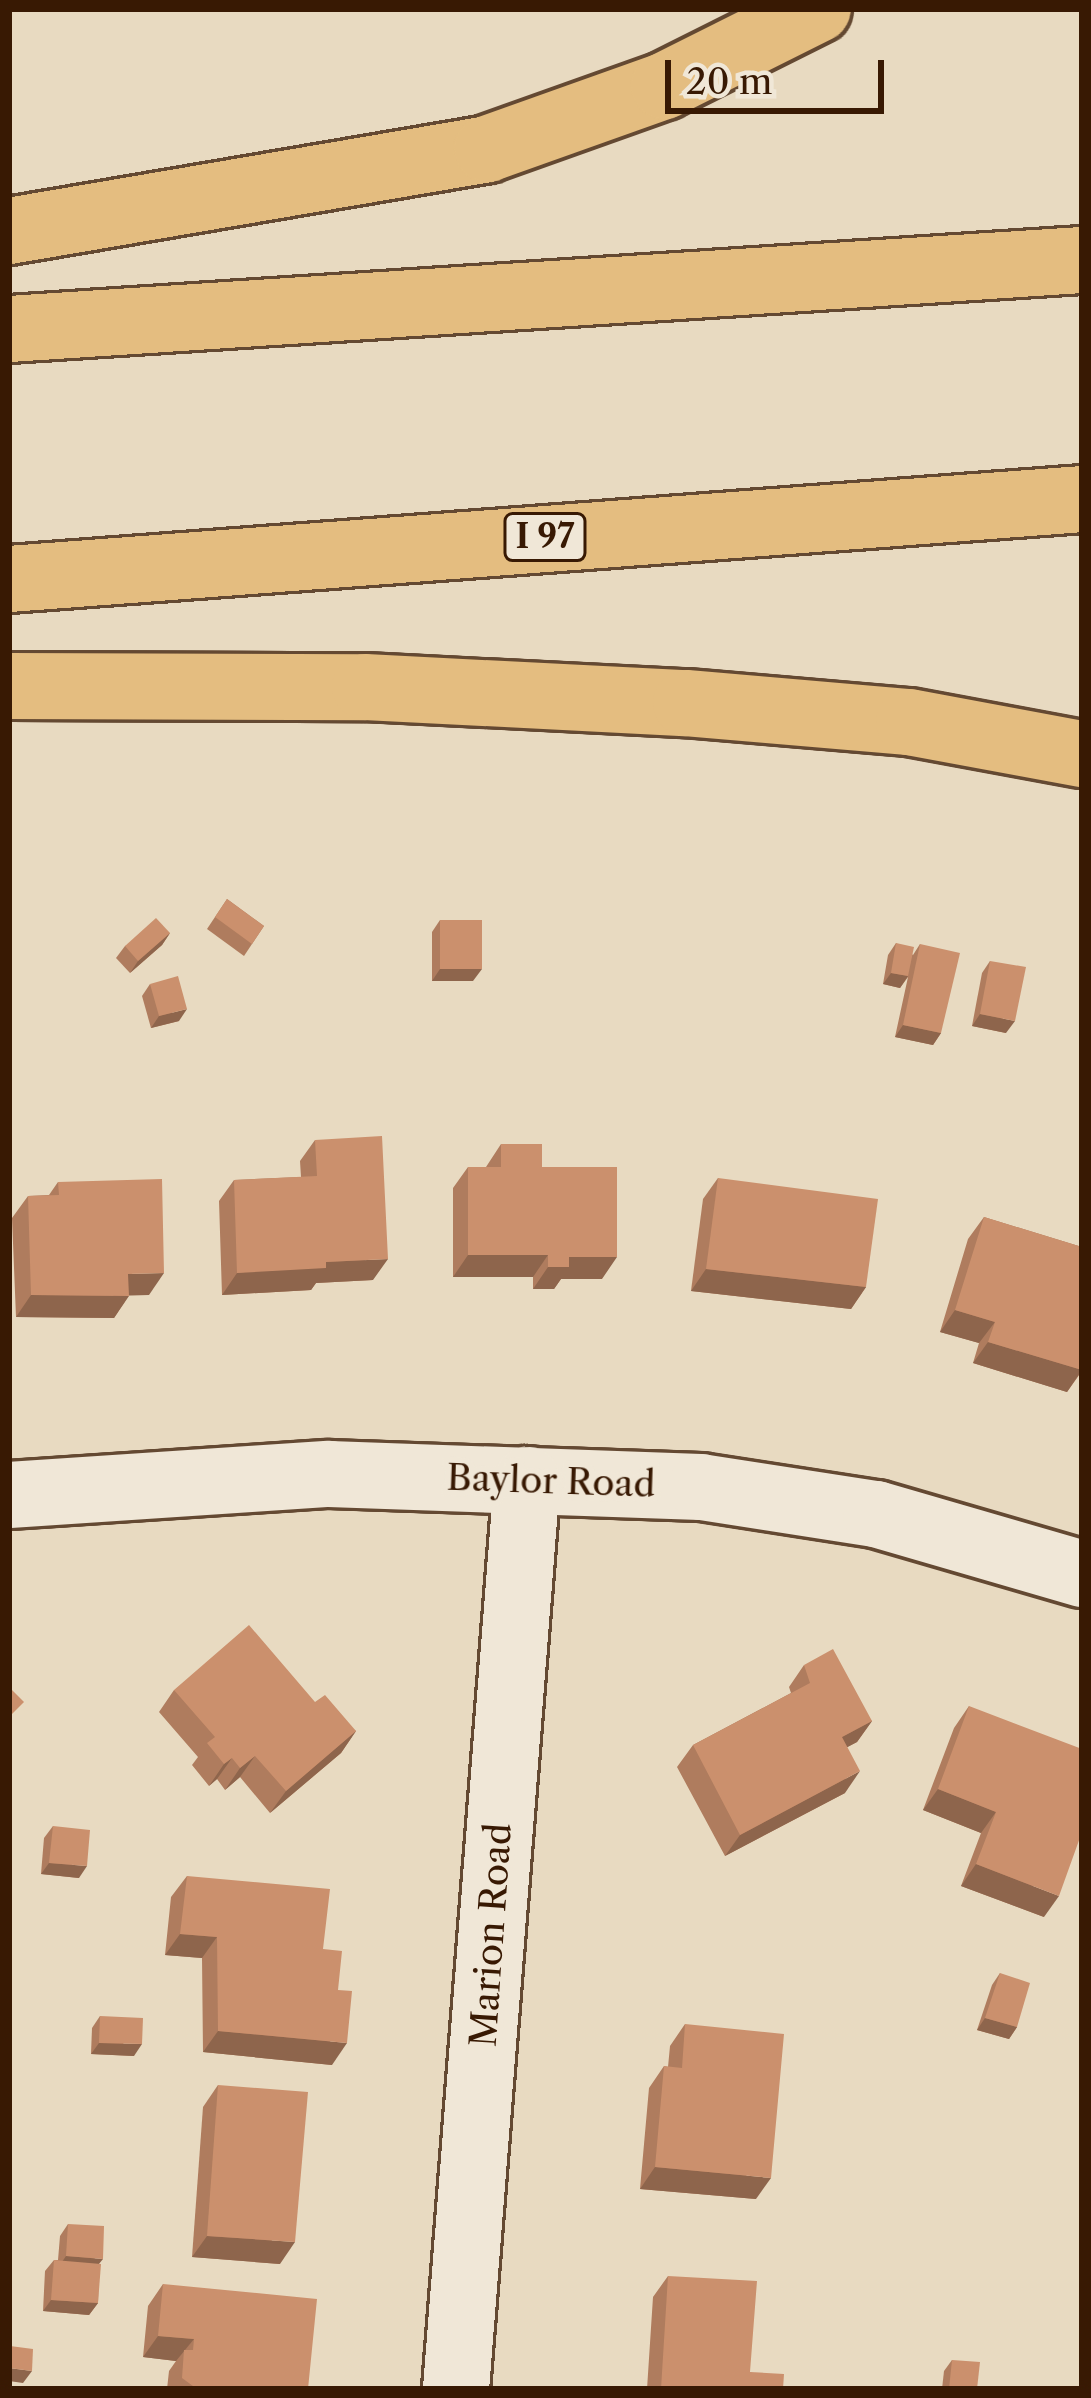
<!DOCTYPE html>
<html>
<head>
<meta charset="utf-8">
<style>
  body { margin:0 }
  #map { position:relative; width:1091px; height:2398px; overflow:hidden; background:#e8dac1; font-family:"Libre Caslon Text",serif }
  div>[style] { position:absolute }
  .roads { filter:drop-shadow(3px 0 #644932) drop-shadow(-3px 0 #644932) drop-shadow(0 3px #644932) drop-shadow(0 -3px #644932) }
  .minor>* { height:66px; margin:-33px; padding:0 33px; transform-origin:33px; border-radius:33px; background:#f0e7d7 }
  .motorway>* { height:66px; margin:-33px; padding:0 33px; transform-origin:33px; border-radius:33px; background:#e4bd80 }
  .wall>* { inset:0; background:#af7c5e }
  .shaded-wall>* { inset:0; background:#8e654c }
  .building>* { inset:0; background:#cb906d }
  span { translate:-50% -50%; white-space:nowrap; text-align:center; line-height:1.15; -webkit-text-stroke:12px #f0e7d7; paint-order:stroke }
  .shield-label span { padding:3px 9px; background:#f0e7d7; border:3px solid; border-radius:9px; -webkit-text-stroke-width:0 }
  .shield-label { font-size:33px; color:#381903; font-weight:700 }
  .street-label { font-size:36px; color:#381903 }
  .frame { position:absolute; inset:0; border:12px solid #381903; pointer-events:none }
  .scale { position:absolute; left:665px; top:60px; width:219px; height:54px; box-sizing:border-box; border:6px solid #381903; border-top:0; padding-left:15px; font-size:36px; line-height:42px; white-space:nowrap; color:#381903; -webkit-text-stroke:9px #f0e7d7; paint-order:stroke }
</style>
</head>
<body>
<div id="map">
  <div class="roads">
    <div class="minor">
      <div style="left:9px;top:1495px;width:321px;rotate:-3.8deg"></div>
      <div style="left:329px;top:1474px;width:372px;rotate:2deg"></div>
      <div style="left:701px;top:1487px;width:177px;rotate:8.8deg"></div>
      <div style="left:876px;top:1514px;width:215px;rotate:16.2deg"></div>
      <div style="left:456px;top:2389px;width:912px;rotate:-85.53deg"></div>
    </div>
    <div class="motorway">
      <div style="left:9px;top:231px;width:485px;rotate:-9.7deg"></div>
      <div style="left:487px;top:149px;width:188px;rotate:-19.6deg"></div>
      <div style="left:664px;top:86px;width:172px;rotate:-26.6deg"></div>
      <div style="left:9px;top:329px;width:1075px;rotate:-3.68deg"></div>
      <div style="left:9px;top:579px;width:1076px;rotate:-4.26deg"></div>
      <div style="left:9px;top:686px;width:356px;rotate:0.2deg"></div>
      <div style="left:365px;top:687px;width:321px;rotate:2.9deg"></div>
      <div style="left:686px;top:703px;width:224px;rotate:4.9deg"></div>
      <div style="left:909px;top:722px;width:176px;rotate:10.5deg"></div>
    </div>
  </div>
  <div class="wall">
    <div style="clip-path:polygon(227px 899px,264px 926px,244px 956px,207px 929px)"></div>
    <div style="clip-path:polygon(440px 920px,473px 981px,432px 981px,432px 932px)"></div>
    <div style="clip-path:polygon(170px 933px,162px 945px,130px 973px,116px 958px,125px 946px)"></div>
    <div style="clip-path:polygon(896px 943px,913px 955px,920px 944px,941px 1033px,933px 1045px,895px 1037px,908px 977px,900px 988px,883px 984px,888px 955px)"></div>
    <div style="clip-path:polygon(990px 961px,1006px 1033px,972px 1026px,982px 973px)"></div>
    <div style="clip-path:polygon(150px 984px,179px 1021px,151px 1028px,142px 996px)"></div>
    <div style="clip-path:polygon(315px 1140px,373px 1280px,316px 1283px,311px 1290px,222px 1295px,219px 1201px,234px 1180px,301px 1177px,300px 1161px)"></div>
    <div style="clip-path:polygon(501px 1144px,542px 1167px,602px 1279px,561px 1279px,554px 1289px,533px 1289px,533px 1277px,453px 1277px,453px 1188px,468px 1167px,486px 1167px)"></div>
    <div style="clip-path:polygon(718px 1178px,866px 1287px,851px 1309px,691px 1291px,703px 1199px)"></div>
    <div style="clip-path:polygon(58px 1182px,149px 1295px,129px 1295px,114px 1318px,16px 1317px,12px 1218px,28px 1196px,49px 1195px)"></div>
    <div style="clip-path:polygon(984px 1217px,1082px 1247px,1082px 1371px,1067px 1392px,973px 1363px,979px 1343px,940px 1332px,968px 1239px)"></div>
    <div style="clip-path:polygon(804px 1665px,872px 1721px,857px 1742px,847px 1747px,845px 1793px,725px 1856px,677px 1767px,693px 1745px,791px 1693px,789px 1687px)"></div>
    <div style="clip-path:polygon(174px 1690px,315px 1702px,356px 1731px,341px 1753px,270px 1813px,240px 1777px,225px 1790px,217px 1779px,209px 1786px,192px 1765px,198px 1757px,159px 1712px)"></div>
    <div style="clip-path:polygon(969px 1706px,1044px 1917px,961px 1886px,981px 1833px,923px 1810px,954px 1728px)"></div>
    <div style="clip-path:polygon(53px 1826px,79px 1878px,41px 1874px,44px 1838px)"></div>
    <div style="clip-path:polygon(187px 1876px,323px 1949px,332px 2065px,203px 2052px,202px 1958px,165px 1955px,171px 1897px)"></div>
    <div style="clip-path:polygon(1000px 1973px,1017px 2027px,1009px 2039px,977px 2030px,992px 1985px)"></div>
    <div style="clip-path:polygon(100px 2016px,134px 2056px,91px 2054px,92px 2028px)"></div>
    <div style="clip-path:polygon(685px 2024px,756px 2199px,640px 2189px,649px 2088px,664px 2066px,668px 2067px,670px 2046px)"></div>
    <div style="clip-path:polygon(218px 2085px,280px 2264px,192px 2257px,203px 2107px)"></div>
    <div style="clip-path:polygon(68px 2224px,99px 2264px,98px 2303px,89px 2315px,43px 2311px,45px 2271px,54px 2260px,58px 2260px,60px 2236px)"></div>
    <div style="clip-path:polygon(668px 2276px,750px 2372px,783px 2389px,647px 2389px,653px 2297px)"></div>
    <div style="clip-path:polygon(163px 2284px,308px 2389px,167px 2389px,169px 2371px,176px 2361px,143px 2357px,148px 2306px)"></div>
    <div style="clip-path:polygon(952px 2360px,977px 2389px,942px 2389px,944px 2371px)"></div>
  </div>
  <div class="shaded-wall">
    <div style="clip-path:polygon(170px 933px,162px 945px,130px 973px,138px 961px)"></div>
    <div style="clip-path:polygon(440px 969px,482px 969px,473px 981px,432px 981px)"></div>
    <div style="clip-path:polygon(891px 973px,908px 976px,900px 988px,883px 984px)"></div>
    <div style="clip-path:polygon(187px 1009px,179px 1021px,151px 1028px,159px 1016px)"></div>
    <div style="clip-path:polygon(980px 1014px,1015px 1021px,1006px 1033px,972px 1026px)"></div>
    <div style="clip-path:polygon(903px 1025px,941px 1033px,933px 1045px,895px 1037px)"></div>
    <div style="clip-path:polygon(468px 1255px,548px 1255px,533px 1277px,453px 1277px)"></div>
    <div style="clip-path:polygon(569px 1257px,617px 1257px,602px 1279px,561px 1279px,554px 1289px,533px 1289px,548px 1267px)"></div>
    <div style="clip-path:polygon(388px 1259px,373px 1280px,316px 1283px,311px 1290px,222px 1295px,237px 1273px,326px 1262px)"></div>
    <div style="clip-path:polygon(706px 1269px,866px 1287px,851px 1309px,691px 1291px)"></div>
    <div style="clip-path:polygon(164px 1273px,149px 1295px,113px 1296px,128px 1274px)"></div>
    <div style="clip-path:polygon(31px 1295px,129px 1296px,114px 1318px,16px 1317px)"></div>
    <div style="clip-path:polygon(955px 1310px,995px 1322px,979px 1343px,940px 1332px)"></div>
    <div style="clip-path:polygon(988px 1342px,1082px 1370px,1067px 1392px,973px 1363px)"></div>
    <div style="clip-path:polygon(872px 1721px,857px 1742px,827px 1758px,842px 1737px)"></div>
    <div style="clip-path:polygon(356px 1731px,341px 1753px,270px 1813px,286px 1791px)"></div>
    <div style="clip-path:polygon(255px 1756px,240px 1777px,225px 1790px,240px 1768px)"></div>
    <div style="clip-path:polygon(232px 1758px,217px 1779px,209px 1786px,224px 1764px)"></div>
    <div style="clip-path:polygon(860px 1771px,845px 1793px,725px 1856px,740px 1835px)"></div>
    <div style="clip-path:polygon(938px 1789px,996px 1812px,981px 1833px,923px 1810px)"></div>
    <div style="clip-path:polygon(49px 1863px,87px 1866px,79px 1878px,41px 1874px)"></div>
    <div style="clip-path:polygon(976px 1864px,1059px 1896px,1044px 1917px,961px 1886px)"></div>
    <div style="clip-path:polygon(180px 1934px,217px 1937px,202px 1958px,165px 1955px)"></div>
    <div style="clip-path:polygon(985px 2018px,1017px 2027px,1009px 2039px,977px 2030px)"></div>
    <div style="clip-path:polygon(218px 2031px,347px 2043px,332px 2065px,203px 2052px)"></div>
    <div style="clip-path:polygon(99px 2043px,142px 2044px,134px 2056px,91px 2054px)"></div>
    <div style="clip-path:polygon(655px 2167px,771px 2178px,756px 2199px,640px 2189px)"></div>
    <div style="clip-path:polygon(207px 2236px,295px 2242px,280px 2264px,192px 2257px)"></div>
    <div style="clip-path:polygon(66px 2256px,103px 2259px,94px 2270px,58px 2268px)"></div>
    <div style="clip-path:polygon(51px 2300px,98px 2303px,89px 2315px,43px 2311px)"></div>
    <div style="clip-path:polygon(158px 2336px,194px 2339px,176px 2361px,143px 2357px)"></div>
    <div style="clip-path:polygon(9px 2368px,32px 2371px,23px 2383px,9px 2381px)"></div>
  </div>
  <div class="building">
    <div style="clip-path:polygon(227px 899px,264px 926px,252px 944px,215px 917px)"></div>
    <div style="clip-path:polygon(156px 918px,170px 933px,138px 961px,125px 946px)"></div>
    <div style="clip-path:polygon(440px 920px,482px 920px,482px 969px,440px 969px)"></div>
    <div style="clip-path:polygon(896px 943px,914px 947px,908px 976px,891px 973px)"></div>
    <div style="clip-path:polygon(920px 944px,960px 953px,941px 1033px,903px 1025px)"></div>
    <div style="clip-path:polygon(990px 961px,1026px 967px,1015px 1021px,980px 1014px)"></div>
    <div style="clip-path:polygon(178px 976px,187px 1009px,159px 1016px,150px 984px)"></div>
    <div style="clip-path:polygon(382px 1136px,388px 1259px,326px 1262px,326px 1268px,237px 1273px,234px 1180px,317px 1176px,315px 1140px)"></div>
    <div style="clip-path:polygon(501px 1144px,542px 1144px,542px 1167px,617px 1167px,617px 1257px,569px 1257px,569px 1267px,548px 1267px,548px 1255px,468px 1255px,468px 1167px,501px 1167px)"></div>
    <div style="clip-path:polygon(718px 1178px,878px 1199px,866px 1287px,706px 1269px)"></div>
    <div style="clip-path:polygon(162px 1179px,164px 1273px,128px 1274px,129px 1296px,31px 1295px,28px 1196px,59px 1195px,58px 1182px)"></div>
    <div style="clip-path:polygon(984px 1217px,1082px 1247px,1082px 1370px,988px 1342px,995px 1322px,955px 1310px)"></div>
    <div style="clip-path:polygon(249px 1625px,315px 1702px,325px 1695px,356px 1731px,286px 1791px,255px 1756px,240px 1768px,232px 1758px,224px 1764px,207px 1743px,215px 1737px,174px 1690px)"></div>
    <div style="clip-path:polygon(833px 1649px,872px 1721px,842px 1737px,860px 1771px,740px 1835px,693px 1745px,810px 1683px,804px 1665px)"></div>
    <div style="clip-path:polygon(9px 1687px,24px 1702px,9px 1717px)"></div>
    <div style="clip-path:polygon(969px 1706px,1082px 1749px,1082px 1832px,1059px 1896px,976px 1864px,996px 1812px,938px 1789px)"></div>
    <div style="clip-path:polygon(53px 1826px,90px 1830px,87px 1866px,49px 1863px)"></div>
    <div style="clip-path:polygon(187px 1876px,330px 1889px,323px 1949px,342px 1951px,338px 1990px,352px 1991px,347px 2043px,218px 2031px,217px 1937px,180px 1934px)"></div>
    <div style="clip-path:polygon(1000px 1973px,1030px 1983px,1017px 2027px,985px 2018px)"></div>
    <div style="clip-path:polygon(100px 2016px,143px 2018px,142px 2044px,99px 2043px)"></div>
    <div style="clip-path:polygon(685px 2024px,784px 2034px,771px 2178px,655px 2167px,664px 2066px,682px 2068px)"></div>
    <div style="clip-path:polygon(218px 2085px,308px 2092px,295px 2242px,207px 2236px)"></div>
    <div style="clip-path:polygon(68px 2224px,104px 2226px,103px 2259px,66px 2256px)"></div>
    <div style="clip-path:polygon(54px 2260px,101px 2264px,98px 2303px,51px 2300px)"></div>
    <div style="clip-path:polygon(668px 2276px,757px 2281px,750px 2372px,784px 2374px,783px 2389px,661px 2389px)"></div>
    <div style="clip-path:polygon(163px 2284px,317px 2299px,308px 2389px,197px 2389px,182px 2378px,184px 2350px,193px 2350px,194px 2339px,158px 2336px)"></div>
    <div style="clip-path:polygon(10px 2346px,33px 2349px,32px 2371px,9px 2368px)"></div>
    <div style="clip-path:polygon(952px 2360px,980px 2362px,977px 2389px,949px 2389px)"></div>
  </div>
  <div class="shield-label">
    <span style="left:545px;top:537px">I 97</span>
  </div>
  <div class="street-label">
    <span style="left:551px;top:1481px;rotate:2deg">Baylor Road</span>
    <span style="left:491px;top:1935px;rotate:-86deg">Marion Road</span>
  </div>
  <div class="frame"></div>
  <div class="scale">20 m</div>
</div>
</body>
</html>
